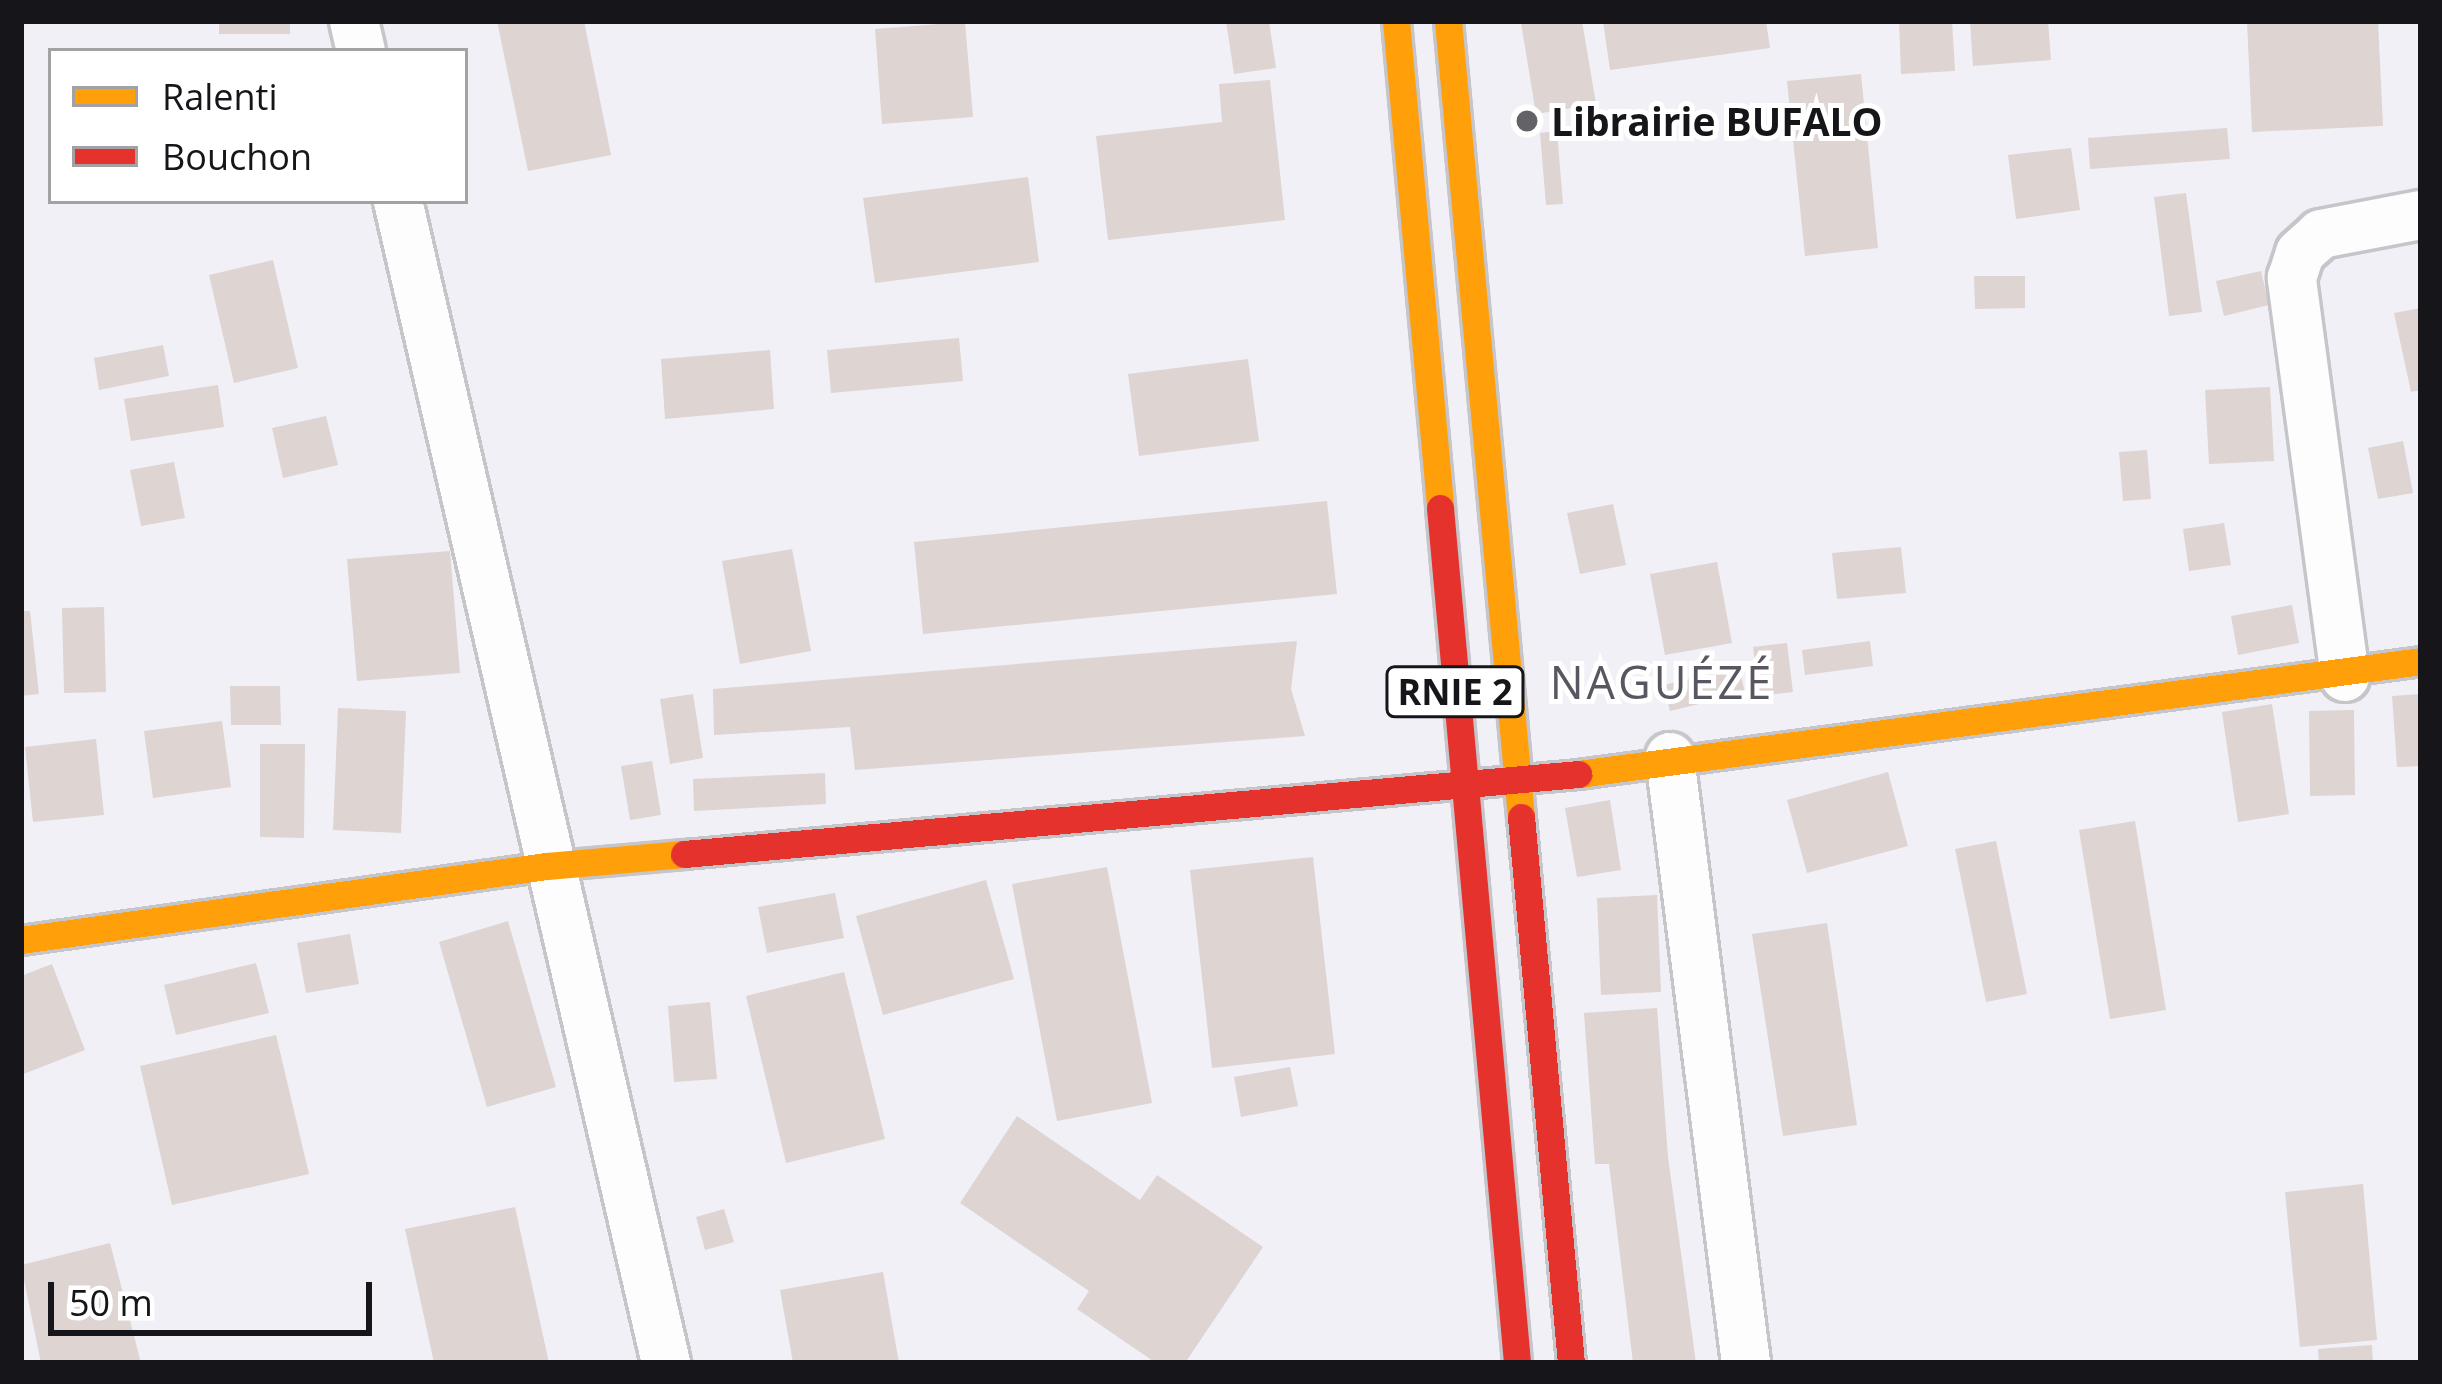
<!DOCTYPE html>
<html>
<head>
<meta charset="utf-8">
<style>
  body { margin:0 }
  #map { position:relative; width:2442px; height:1384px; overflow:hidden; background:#f1f0f7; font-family:"Open Sans",sans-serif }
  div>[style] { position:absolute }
  .building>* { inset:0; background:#ded4d1 }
  .roads { filter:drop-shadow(3px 0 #c6c5ca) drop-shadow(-3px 0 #c6c5ca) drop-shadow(0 3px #c6c5ca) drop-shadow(0 -3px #c6c5ca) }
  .street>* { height:48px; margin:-24px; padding:0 24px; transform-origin:24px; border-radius:24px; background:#fdfdfe }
  .slow>* { height:27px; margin:-13.5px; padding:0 13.5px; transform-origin:13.5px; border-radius:13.5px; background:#ff9f0a }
  .jam>* { height:27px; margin:-13.5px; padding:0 13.5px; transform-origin:13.5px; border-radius:13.5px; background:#e5322d }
  .dots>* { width:33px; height:33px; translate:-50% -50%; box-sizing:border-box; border:6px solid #fff; border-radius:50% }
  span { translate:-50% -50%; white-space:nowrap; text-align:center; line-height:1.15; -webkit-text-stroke:10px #fff; paint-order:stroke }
  .shield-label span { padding:3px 9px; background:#fff; border:3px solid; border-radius:9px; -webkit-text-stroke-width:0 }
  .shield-label { font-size:36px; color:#161519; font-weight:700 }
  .poi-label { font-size:39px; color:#161519; font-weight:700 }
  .left { translate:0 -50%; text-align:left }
  .quarter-label { font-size:45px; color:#585661; letter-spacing:3px }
  .frame { position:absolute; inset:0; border:24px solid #161519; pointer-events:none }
  .legend { position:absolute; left:48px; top:48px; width:420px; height:156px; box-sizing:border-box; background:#fff; border:3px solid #a2a1a3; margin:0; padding:15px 21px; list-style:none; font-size:36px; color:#161519 }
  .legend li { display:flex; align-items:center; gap:24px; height:60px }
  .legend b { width:60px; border:3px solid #a2a1a3 }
  .scale { position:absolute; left:48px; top:1282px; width:324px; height:54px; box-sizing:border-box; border:6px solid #161519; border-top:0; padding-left:15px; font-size:36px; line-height:42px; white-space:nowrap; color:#161519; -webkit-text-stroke:9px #fff; paint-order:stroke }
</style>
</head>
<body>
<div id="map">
  <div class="building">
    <div style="clip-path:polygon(219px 21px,290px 21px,290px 34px,219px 34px)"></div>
    <div style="clip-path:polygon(497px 21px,584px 21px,611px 155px,528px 171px)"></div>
    <div style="clip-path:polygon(1226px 21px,1269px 21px,1276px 68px,1234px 74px)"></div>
    <div style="clip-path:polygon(1532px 21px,1582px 21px,1596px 104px,1536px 114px,1521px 23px)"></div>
    <div style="clip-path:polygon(1603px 21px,1766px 21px,1770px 48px,1610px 70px)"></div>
    <div style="clip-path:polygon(1899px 21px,1952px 21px,1955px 71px,1901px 74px)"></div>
    <div style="clip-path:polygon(1970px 21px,2048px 21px,2051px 60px,1973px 66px)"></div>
    <div style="clip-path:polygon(2247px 21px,2378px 21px,2383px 126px,2252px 132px)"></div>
    <div style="clip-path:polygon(965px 22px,973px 117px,882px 124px,875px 29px)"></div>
    <div style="clip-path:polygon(1861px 74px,1878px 248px,1805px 256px,1787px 81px)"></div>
    <div style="clip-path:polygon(1270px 80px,1285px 220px,1108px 240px,1096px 136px,1222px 122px,1219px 84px)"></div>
    <div style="clip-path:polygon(2227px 128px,2230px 159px,2090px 169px,2088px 138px)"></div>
    <div style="clip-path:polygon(1557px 131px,1563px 204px,1546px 205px,1540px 133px)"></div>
    <div style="clip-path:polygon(2071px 148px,2080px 210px,2016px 219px,2008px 155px)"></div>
    <div style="clip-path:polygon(1028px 177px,1039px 262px,875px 283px,863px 198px)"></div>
    <div style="clip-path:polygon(2186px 193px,2202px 312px,2169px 316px,2154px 197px)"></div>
    <div style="clip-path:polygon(273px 260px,298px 368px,234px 383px,209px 275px)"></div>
    <div style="clip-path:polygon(2261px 271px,2269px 305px,2224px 316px,2216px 281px)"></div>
    <div style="clip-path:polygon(1974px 276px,2025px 276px,2025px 308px,1975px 309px)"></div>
    <div style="clip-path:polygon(2421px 308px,2421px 390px,2411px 392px,2394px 313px)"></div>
    <div style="clip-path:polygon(959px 338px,963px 381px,831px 393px,827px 350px)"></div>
    <div style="clip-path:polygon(163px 345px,169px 376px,99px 390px,94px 358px)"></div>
    <div style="clip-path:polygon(770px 350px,774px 409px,665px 419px,661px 359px)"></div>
    <div style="clip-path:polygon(1248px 359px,1259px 441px,1139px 456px,1128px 374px)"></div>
    <div style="clip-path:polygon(218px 385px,224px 427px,131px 441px,124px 399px)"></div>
    <div style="clip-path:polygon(2270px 387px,2274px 461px,2209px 464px,2205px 390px)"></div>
    <div style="clip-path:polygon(326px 416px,338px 465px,283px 478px,272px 428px)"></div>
    <div style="clip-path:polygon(2403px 441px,2413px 493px,2378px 499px,2368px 448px)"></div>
    <div style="clip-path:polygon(2147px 450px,2151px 499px,2123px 501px,2119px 452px)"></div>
    <div style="clip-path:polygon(174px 462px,185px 518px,141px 526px,130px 470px)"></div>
    <div style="clip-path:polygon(1327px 501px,1337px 594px,923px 634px,914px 542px)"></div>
    <div style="clip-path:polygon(1613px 504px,1626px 565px,1580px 574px,1567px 513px)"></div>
    <div style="clip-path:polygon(2224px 523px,2231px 565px,2189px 571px,2183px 529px)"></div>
    <div style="clip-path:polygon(1901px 547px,1906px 593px,1837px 599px,1832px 553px)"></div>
    <div style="clip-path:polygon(792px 549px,811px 651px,740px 664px,722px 561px)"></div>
    <div style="clip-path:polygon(450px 551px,460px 673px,357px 681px,347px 559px)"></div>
    <div style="clip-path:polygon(1717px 562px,1732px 643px,1665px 655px,1650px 574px)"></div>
    <div style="clip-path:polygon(2292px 605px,2299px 643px,2238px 655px,2231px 616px)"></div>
    <div style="clip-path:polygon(104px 607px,106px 692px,64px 693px,62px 608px)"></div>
    <div style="clip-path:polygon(21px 611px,30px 611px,39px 694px,21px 696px)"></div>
    <div style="clip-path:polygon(1297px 641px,1291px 689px,1305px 736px,855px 770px,850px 727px,714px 735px,713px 689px)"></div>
    <div style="clip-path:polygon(1870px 641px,1873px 666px,1805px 675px,1802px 650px)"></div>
    <div style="clip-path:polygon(1787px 643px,1793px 692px,1759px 696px,1753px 647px)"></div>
    <div style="clip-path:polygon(1739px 667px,1745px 693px,1670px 711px,1664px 685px)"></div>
    <div style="clip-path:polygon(230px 686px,280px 686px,281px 725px,231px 725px)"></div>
    <div style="clip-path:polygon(693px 694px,703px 758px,670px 764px,660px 699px)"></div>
    <div style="clip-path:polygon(2421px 694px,2421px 766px,2397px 767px,2392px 696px)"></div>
    <div style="clip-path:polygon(2272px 704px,2289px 814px,2238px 822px,2222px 712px)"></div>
    <div style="clip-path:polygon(338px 708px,406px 711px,401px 833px,333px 830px)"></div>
    <div style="clip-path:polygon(2354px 710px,2355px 795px,2310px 796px,2309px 711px)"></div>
    <div style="clip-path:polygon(222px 721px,231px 787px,153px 798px,144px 731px)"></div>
    <div style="clip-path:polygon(96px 739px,104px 815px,33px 822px,25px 747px)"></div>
    <div style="clip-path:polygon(260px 744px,305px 744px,304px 838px,260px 837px)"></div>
    <div style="clip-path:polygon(652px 761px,661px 815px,630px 820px,621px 766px)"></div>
    <div style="clip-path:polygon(1888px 772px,1908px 846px,1807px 873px,1787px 800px)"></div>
    <div style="clip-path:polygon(825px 773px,826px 804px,694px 811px,693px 779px)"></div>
    <div style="clip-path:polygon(1610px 800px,1621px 870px,1577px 877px,1565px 808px)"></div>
    <div style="clip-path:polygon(2135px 821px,2166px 1010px,2110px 1019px,2079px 830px)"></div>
    <div style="clip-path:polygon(1996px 841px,2027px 994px,1986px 1002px,1955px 849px)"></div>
    <div style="clip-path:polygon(1313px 857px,1335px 1054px,1212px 1068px,1190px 870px)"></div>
    <div style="clip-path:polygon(1107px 867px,1152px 1103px,1057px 1121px,1012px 884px)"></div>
    <div style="clip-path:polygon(986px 880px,1014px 979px,883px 1015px,856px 916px)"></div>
    <div style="clip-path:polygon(835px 893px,844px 938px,767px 953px,758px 907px)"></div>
    <div style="clip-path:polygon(1657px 895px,1661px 992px,1601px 995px,1597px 898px)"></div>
    <div style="clip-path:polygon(508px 921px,556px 1087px,487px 1107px,439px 942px)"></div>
    <div style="clip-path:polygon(1827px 923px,1857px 1125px,1783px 1136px,1752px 934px)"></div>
    <div style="clip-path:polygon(350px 934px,359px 984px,306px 993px,297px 943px)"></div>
    <div style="clip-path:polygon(256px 963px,269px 1013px,176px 1035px,164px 985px)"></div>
    <div style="clip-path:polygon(52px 964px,85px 1050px,21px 1075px,21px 976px)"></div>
    <div style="clip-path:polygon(844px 972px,885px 1139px,786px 1163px,746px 996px)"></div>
    <div style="clip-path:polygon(710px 1002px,717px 1079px,674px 1082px,668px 1006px)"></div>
    <div style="clip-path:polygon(1657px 1008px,1668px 1157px,1696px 1363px,1633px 1363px,1609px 1164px,1595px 1164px,1584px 1013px)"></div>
    <div style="clip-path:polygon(276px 1035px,309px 1174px,172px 1205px,140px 1066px)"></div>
    <div style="clip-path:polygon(1290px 1067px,1298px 1106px,1241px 1117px,1234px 1077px)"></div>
    <div style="clip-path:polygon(1017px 1116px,1140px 1200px,1157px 1175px,1263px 1247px,1185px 1363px,1156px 1363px,1077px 1309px,1089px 1291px,960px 1203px)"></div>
    <div style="clip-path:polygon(2363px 1184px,2377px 1340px,2300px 1347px,2285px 1192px)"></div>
    <div style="clip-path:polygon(515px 1207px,549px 1363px,434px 1363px,405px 1229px)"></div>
    <div style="clip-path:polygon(724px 1209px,734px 1242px,705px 1250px,696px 1217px)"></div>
    <div style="clip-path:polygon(110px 1243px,141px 1363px,41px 1363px,21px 1265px)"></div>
    <div style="clip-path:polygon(883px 1272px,899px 1363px,793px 1363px,780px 1290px)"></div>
    <div style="clip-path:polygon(2372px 1345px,2373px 1363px,2319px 1363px,2318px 1349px)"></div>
  </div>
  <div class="roads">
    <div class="street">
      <div style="left:354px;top:21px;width:31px;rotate:77deg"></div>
      <div style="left:398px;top:201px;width:1193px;rotate:77.01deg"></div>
      <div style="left:2345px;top:677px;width:403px;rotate:-97.6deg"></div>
      <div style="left:2292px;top:278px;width:26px;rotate:-72deg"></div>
      <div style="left:2300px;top:253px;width:28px;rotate:-42deg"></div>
      <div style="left:2321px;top:234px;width:102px;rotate:-10.8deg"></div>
      <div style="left:1670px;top:757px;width:611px;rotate:82.85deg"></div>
    </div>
    <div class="slow">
      <div style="left:1396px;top:21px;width:489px;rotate:84.8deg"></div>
      <div style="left:1448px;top:21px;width:799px;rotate:84.76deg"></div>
      <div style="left:1578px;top:774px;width:851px;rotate:-7.63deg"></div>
      <div style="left:21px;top:940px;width:530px;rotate:-8.02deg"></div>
      <div style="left:546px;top:866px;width:139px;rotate:-5deg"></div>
    </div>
    <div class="jam">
      <div style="left:1440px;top:508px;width:858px;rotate:84.85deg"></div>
      <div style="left:1521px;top:817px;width:548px;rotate:84.77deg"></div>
      <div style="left:684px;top:854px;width:898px;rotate:-5.11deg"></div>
    </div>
  </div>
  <div class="dots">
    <div style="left:1527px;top:121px;background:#636267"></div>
  </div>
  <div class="shield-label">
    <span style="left:1455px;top:692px">RNIE 2</span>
  </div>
  <div class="poi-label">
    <span class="left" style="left:1551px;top:121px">Librairie BUFALO</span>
  </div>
  <div class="quarter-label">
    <span style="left:1662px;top:682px">NAGUÉZÉ</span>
  </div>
  <div class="frame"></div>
  <ul class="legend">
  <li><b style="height:15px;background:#ff9f0a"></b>Ralenti</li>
  <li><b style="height:15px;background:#e5322d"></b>Bouchon</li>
  </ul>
  <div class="scale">50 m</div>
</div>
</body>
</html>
